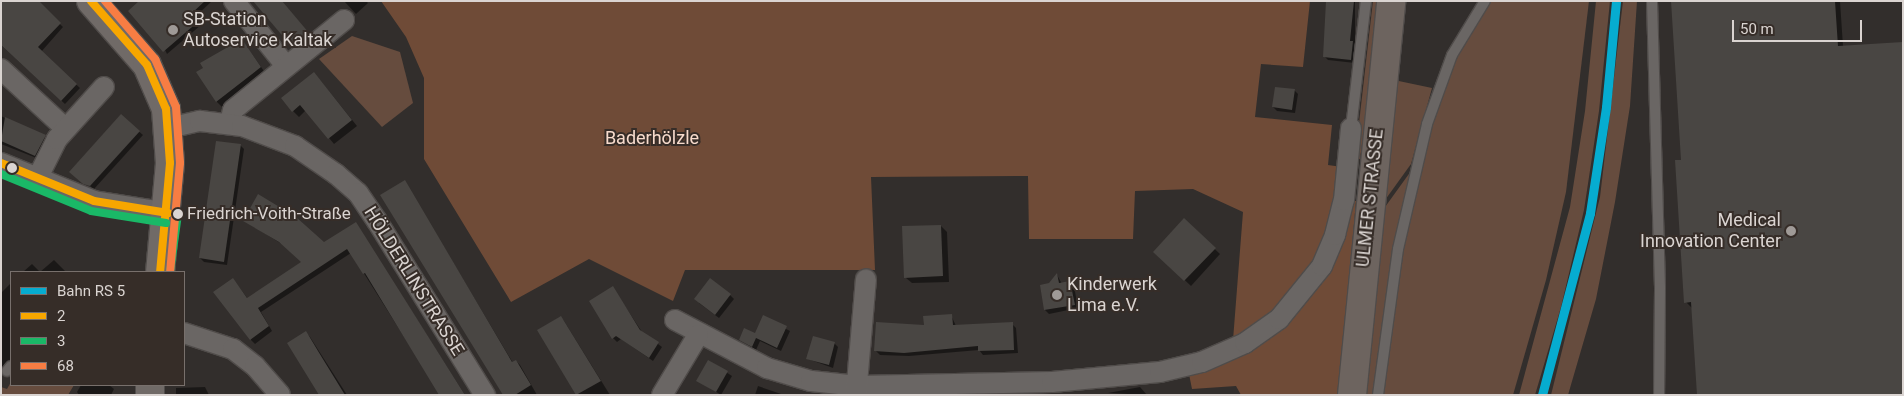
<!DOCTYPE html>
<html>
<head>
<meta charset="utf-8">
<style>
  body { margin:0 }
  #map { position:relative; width:1904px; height:396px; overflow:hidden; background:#322e2c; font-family:Roboto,sans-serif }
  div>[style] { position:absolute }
  .green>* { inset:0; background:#664c3e }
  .forest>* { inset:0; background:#6f4b37 }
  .shadow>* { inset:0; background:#0007 }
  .building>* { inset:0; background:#494643 }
  .roads { filter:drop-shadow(1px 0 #504c4a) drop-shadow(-1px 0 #504c4a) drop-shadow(0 1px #504c4a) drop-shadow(0 -1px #504c4a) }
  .service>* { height:10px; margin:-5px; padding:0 5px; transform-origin:5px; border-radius:5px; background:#6a6664 }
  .minor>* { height:20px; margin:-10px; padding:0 10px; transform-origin:10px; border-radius:10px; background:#6a6664 }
  .secondary>* { height:28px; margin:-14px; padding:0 14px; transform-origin:14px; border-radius:14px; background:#706a67 }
  .primary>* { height:28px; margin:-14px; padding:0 14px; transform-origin:14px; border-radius:14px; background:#6d645f }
  .bus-1>* { height:8px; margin:-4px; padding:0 4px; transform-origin:4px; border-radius:4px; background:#f7a600 }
  .bus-2>* { height:8px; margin:-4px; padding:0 4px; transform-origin:4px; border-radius:4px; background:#1ab867 }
  .bus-3>* { height:8px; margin:-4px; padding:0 4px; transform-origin:4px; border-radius:4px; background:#f77d43 }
  .rail-1>* { height:9px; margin:-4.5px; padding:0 4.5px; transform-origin:4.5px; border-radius:4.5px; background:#06acd0 }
  .dots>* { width:14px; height:14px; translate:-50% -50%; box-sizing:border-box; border:2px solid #362d28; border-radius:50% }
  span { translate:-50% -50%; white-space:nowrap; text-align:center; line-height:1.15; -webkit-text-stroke:4px #362d28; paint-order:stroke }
  .bus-label { font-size:17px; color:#dad4d1 }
  .left { translate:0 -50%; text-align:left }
  .poi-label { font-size:18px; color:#dad4d1 }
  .right { translate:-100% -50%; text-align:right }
  .park-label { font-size:18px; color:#f7dbcc }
  .street-label { font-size:18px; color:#dad4d1 }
  .frame { position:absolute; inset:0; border:2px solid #dad4d1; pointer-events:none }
  .legend { position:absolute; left:10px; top:271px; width:175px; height:115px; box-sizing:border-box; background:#362d28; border:1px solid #78706c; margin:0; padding:6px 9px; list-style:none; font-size:15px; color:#dad4d1 }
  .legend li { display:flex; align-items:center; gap:10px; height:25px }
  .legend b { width:25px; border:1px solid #78706c }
  .scale { position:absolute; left:1732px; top:20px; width:130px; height:22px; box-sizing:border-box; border:2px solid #dad4d1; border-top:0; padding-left:6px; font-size:15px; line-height:18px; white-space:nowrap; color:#dad4d1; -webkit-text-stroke:4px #362d28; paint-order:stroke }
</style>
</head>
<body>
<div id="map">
  <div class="green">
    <div style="clip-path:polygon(1373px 1px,1382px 1px,1360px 159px,1355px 158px)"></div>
    <div style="clip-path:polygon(1489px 1px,1589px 1px,1566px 192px,1546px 280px,1513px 395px,1381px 395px,1409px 213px,1439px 95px,1464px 41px)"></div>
    <div style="clip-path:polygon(1596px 1px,1610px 1px,1599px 111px,1584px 210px,1561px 307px,1535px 395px,1519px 395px,1570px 207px,1585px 111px)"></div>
    <div style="clip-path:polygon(1623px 1px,1637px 1px,1630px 106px,1615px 202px,1596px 299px,1568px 395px,1551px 395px,1600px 197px)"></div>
    <div style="clip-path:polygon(352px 36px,400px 52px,413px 103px,382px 127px,319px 59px)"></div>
    <div style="clip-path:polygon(1394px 80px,1432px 88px,1411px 164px,1380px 207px)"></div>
    <div style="clip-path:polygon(1411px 171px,1394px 247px,1375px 395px,1362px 395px,1380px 214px)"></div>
    <div style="clip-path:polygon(11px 382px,11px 385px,74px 385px,68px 395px,1px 395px,1px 387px,7px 389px)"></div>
  </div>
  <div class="forest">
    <div style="clip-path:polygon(381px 1px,1310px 1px,1303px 67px,1261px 64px,1255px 117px,1332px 125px,1328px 165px,1342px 167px,1338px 202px,1317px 261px,1278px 308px,1233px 340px,1243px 212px,1193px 189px,1135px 191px,1133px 239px,1029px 239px,1028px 176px,871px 177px,875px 270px,685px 270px,673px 301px,589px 259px,511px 302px,424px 159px,424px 78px,406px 37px)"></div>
    <div style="clip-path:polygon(1349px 201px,1356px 201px,1339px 395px,1241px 395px,1236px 386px,1192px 389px,1188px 369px,1281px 323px)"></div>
  </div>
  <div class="shadow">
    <div style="clip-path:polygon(36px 1px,63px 27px,41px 52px,80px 88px,65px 104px,1px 45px)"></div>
    <div style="clip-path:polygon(141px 1px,212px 1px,195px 17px,201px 25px,167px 54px)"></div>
    <div style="clip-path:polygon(280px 1px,311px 37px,296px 49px,293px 46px)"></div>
    <div style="clip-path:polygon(344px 1px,366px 1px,368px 3px,356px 14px)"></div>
    <div style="clip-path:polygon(1328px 1px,1355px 1px,1355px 63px,1328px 60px,1324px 56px)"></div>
    <div style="clip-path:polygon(1672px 1px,1840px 1px,1843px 46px,1692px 308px,1686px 302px,1682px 161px)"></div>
    <div style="clip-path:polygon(242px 40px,266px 74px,222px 107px,216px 101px)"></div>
    <div style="clip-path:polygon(320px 80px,357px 126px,334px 144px,306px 110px,299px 117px,293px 111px)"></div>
    <div style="clip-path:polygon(1294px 90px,1298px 94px,1295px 113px,1277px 111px,1273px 107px)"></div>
    <div style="clip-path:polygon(1px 116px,49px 140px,39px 159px,1px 144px)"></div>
    <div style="clip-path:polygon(121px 116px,143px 135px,94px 189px,75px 175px)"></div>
    <div style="clip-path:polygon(240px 145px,244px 149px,227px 265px,204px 262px,200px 258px)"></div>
    <div style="clip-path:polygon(405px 182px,513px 363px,516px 361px,520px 365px,537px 395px,504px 395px)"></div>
    <div style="clip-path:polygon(1184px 220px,1220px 254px,1191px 286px,1155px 252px)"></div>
    <div style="clip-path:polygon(245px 221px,324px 244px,356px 224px,465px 395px,441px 395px,351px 253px,261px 312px,272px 331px,255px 344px,251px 340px,236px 283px,248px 299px,303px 262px,285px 246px)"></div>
    <div style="clip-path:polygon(941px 226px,947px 232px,949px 282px,912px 283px,906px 278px)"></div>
    <div style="clip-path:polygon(54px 260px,66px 272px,40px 272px)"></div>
    <div style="clip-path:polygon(32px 264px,40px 272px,23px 272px)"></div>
    <div style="clip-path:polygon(1057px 275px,1062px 284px,1070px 283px,1074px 286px,1078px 308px,1049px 314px,1045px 310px,1049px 284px)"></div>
    <div style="clip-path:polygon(11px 283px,11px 366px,5px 371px,1px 367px,1px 293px)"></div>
    <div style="clip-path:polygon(613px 288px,642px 332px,662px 347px,653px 361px,621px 339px,617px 342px,613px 338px)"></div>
    <div style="clip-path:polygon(730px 295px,734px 299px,719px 318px,699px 303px)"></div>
    <div style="clip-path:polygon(951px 315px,956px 326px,1012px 324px,1016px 328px,1018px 353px,983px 355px,979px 350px,909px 356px,880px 355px,876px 351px)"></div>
    <div style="clip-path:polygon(560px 317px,564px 321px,610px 395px,577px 395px,538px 330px)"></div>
    <div style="clip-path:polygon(763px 317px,790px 331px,781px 351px,760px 341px,756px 350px,740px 339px,756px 334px)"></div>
    <div style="clip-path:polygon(306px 333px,310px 337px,347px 395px,321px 395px)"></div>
    <div style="clip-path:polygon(834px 343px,838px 347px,833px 368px,808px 359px)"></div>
    <div style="clip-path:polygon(709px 361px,732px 376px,721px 395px,698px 380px)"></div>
    <div style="clip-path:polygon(81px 385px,109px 385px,114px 389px,111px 395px,79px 395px,77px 392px)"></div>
    <div style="clip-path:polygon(758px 386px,784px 395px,755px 395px)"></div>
    <div style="clip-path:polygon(205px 387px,209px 395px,176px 395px,176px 388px)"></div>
    <div style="clip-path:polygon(1140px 387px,1147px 395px,1108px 393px)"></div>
  </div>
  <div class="building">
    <div style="clip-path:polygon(1px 1px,39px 1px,61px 23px,38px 47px,77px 84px,61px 101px,1px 45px)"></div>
    <div style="clip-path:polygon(139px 1px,205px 1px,192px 13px,199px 21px,163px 52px,128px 11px)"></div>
    <div style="clip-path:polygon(253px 1px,282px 1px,309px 33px,292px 47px)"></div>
    <div style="clip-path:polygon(1326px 1px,1354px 1px,1350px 41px,1353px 41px,1351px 60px,1323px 57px)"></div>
    <div style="clip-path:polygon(1671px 1px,1835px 1px,1838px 46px,1903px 42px,1903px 395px,1697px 395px,1691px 302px,1684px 303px,1675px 160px,1681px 160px)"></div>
    <div style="clip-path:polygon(242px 39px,261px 67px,216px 102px,196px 72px,203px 68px,200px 63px)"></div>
    <div style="clip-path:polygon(314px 72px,352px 120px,328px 139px,300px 105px,292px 112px,281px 98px)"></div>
    <div style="clip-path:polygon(1275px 87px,1295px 89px,1292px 110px,1272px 107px)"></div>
    <div style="clip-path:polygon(121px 114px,140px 131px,90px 186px,83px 184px,69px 172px)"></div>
    <div style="clip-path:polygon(5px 117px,46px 135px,35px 156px,1px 141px)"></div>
    <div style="clip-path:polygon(216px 141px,241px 144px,224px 262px,199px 258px)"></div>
    <div style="clip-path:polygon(405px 180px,512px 362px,516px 360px,531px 385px,515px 395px,503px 395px,380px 195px)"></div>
    <div style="clip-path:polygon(258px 194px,296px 217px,324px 242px,356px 222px,465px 395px,439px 395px,365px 273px,363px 274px,347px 249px,258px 308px,269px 326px,250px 340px,213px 292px,233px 278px,247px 298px,301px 262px,279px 242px,243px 221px)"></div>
    <div style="clip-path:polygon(1184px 218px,1216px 248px,1184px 281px,1153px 252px)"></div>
    <div style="clip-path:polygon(941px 225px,943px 276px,904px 278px,902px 226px)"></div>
    <div style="clip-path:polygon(1057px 273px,1059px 283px,1070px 281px,1075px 305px,1044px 310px,1040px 285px,1049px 283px)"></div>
    <div style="clip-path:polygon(710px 278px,731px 294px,715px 315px,694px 299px)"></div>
    <div style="clip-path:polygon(613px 286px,640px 330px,659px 342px,649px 358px,616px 336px,612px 339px,589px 301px)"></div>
    <div style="clip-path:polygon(952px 314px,953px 325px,1013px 322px,1014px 350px,978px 351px,978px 346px,904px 353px,874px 351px,876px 322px,924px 325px,923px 316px)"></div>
    <div style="clip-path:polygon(763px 315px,787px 326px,777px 348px,756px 338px,752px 347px,739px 340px,744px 328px,755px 333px)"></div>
    <div style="clip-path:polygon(561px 316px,601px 381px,576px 395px,537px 330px)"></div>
    <div style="clip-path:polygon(306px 331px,318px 351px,345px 395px,319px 395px,287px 343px)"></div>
    <div style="clip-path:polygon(813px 336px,835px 342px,829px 365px,806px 359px)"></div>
    <div style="clip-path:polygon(708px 360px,728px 371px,716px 392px,696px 381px)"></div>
  </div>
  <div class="roads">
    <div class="service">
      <div style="left:1652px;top:1px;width:287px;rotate:88.4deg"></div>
      <div style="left:1660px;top:288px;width:107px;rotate:90.5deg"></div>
      <div style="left:1351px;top:128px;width:128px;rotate:-83.3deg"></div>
      <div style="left:7px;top:371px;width:6px;rotate:-51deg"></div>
      <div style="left:1378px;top:395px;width:147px;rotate:-82.2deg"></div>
      <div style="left:1398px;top:249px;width:128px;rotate:-76.9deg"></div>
      <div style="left:1427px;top:124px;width:73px;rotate:-70.1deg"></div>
      <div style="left:1452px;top:55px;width:63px;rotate:-58.6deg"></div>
    </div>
    <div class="minor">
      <div style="left:234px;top:1px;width:83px;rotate:51.3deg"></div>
      <div style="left:1px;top:69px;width:87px;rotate:42.7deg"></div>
      <div style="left:230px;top:123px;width:13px;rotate:-77deg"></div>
      <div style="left:233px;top:110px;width:143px;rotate:-39deg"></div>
      <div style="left:169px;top:128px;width:32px;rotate:-13deg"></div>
      <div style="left:200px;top:121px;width:42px;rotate:6.8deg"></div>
      <div style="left:242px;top:126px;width:57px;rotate:20.7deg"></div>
      <div style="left:295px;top:146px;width:50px;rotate:34.3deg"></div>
      <div style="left:336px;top:174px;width:29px;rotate:41deg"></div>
      <div style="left:358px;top:193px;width:34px;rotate:56deg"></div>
      <div style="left:377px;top:221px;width:205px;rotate:58.2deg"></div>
      <div style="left:1px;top:163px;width:100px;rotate:22.2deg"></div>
      <div style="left:94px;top:201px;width:75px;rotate:9.2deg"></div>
      <div style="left:37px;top:179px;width:45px;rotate:-63.4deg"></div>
      <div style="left:57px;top:139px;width:70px;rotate:-47.9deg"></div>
      <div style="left:675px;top:320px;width:104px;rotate:27.6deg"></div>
      <div style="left:767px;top:368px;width:46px;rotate:16.5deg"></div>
      <div style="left:811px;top:381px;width:47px;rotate:6.1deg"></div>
      <div style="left:858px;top:386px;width:194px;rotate:-1.2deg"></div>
      <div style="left:1052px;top:382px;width:108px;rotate:-5.3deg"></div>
      <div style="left:1160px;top:372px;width:43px;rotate:-13.4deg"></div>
      <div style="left:1202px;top:362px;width:47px;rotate:-23.8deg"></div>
      <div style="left:1245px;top:343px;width:42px;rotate:-35.2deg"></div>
      <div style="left:1279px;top:319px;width:68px;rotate:-50.9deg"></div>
      <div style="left:1322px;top:266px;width:34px;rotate:-67deg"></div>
      <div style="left:1335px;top:235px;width:36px;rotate:-76deg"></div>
      <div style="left:1344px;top:200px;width:72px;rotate:-84.4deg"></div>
      <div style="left:184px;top:333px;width:52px;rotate:18.1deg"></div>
      <div style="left:233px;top:349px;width:28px;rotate:38deg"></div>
      <div style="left:255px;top:366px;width:38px;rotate:49deg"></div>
      <div style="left:662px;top:395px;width:70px;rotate:-59deg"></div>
      <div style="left:856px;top:395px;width:116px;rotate:-85.1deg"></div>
    </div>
    <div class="secondary">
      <div style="left:91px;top:1px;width:85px;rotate:48.8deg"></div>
      <div style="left:147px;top:65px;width:48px;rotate:66.6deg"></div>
      <div style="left:166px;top:109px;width:54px;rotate:85.8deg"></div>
      <div style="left:170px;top:163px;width:109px;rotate:95.2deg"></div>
      <div style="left:150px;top:385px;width:10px;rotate:90deg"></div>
    </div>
    <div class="primary">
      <div style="left:1352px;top:395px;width:396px;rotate:-84.3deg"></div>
    </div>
  </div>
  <div class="bus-1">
    <div style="left:91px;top:1px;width:85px;rotate:48.8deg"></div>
    <div style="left:147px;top:65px;width:48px;rotate:66.6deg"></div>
    <div style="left:166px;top:109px;width:54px;rotate:85.8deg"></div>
    <div style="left:170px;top:163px;width:109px;rotate:95.2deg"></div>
    <div style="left:1px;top:163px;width:100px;rotate:22.2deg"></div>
    <div style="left:94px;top:201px;width:75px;rotate:9.2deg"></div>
  </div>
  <div class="bus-2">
    <div style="left:1px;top:174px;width:97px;rotate:22.3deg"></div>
    <div style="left:91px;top:211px;width:76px;rotate:9.1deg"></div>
    <div style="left:170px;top:272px;width:59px;rotate:-82.1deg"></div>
  </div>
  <div class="bus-3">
    <div style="left:105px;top:1px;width:77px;rotate:49.2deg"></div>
    <div style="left:155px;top:59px;width:52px;rotate:66.4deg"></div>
    <div style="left:176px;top:107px;width:56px;rotate:85.9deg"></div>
    <div style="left:180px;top:163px;width:109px;rotate:95.2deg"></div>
  </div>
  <div class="rail-1">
    <div style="left:1542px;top:395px;width:188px;rotate:-75.2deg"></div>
    <div style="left:1590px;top:213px;width:107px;rotate:-81.4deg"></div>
    <div style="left:1606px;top:107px;width:106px;rotate:-84.6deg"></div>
  </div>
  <div class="dots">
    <div style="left:173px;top:30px;background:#9f9a97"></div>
    <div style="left:12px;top:168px;background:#dad4d1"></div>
    <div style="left:178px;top:214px;background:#dad4d1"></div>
    <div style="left:1791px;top:231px;background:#9f9a97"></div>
    <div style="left:1057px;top:295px;background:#9f9a97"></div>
  </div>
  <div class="bus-label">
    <span class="left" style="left:187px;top:214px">Friedrich-Voith-Straße</span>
  </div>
  <div class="poi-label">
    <span class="left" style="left:183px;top:30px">SB-Station<br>Autoservice Kaltak</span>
    <span class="right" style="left:1781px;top:231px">Medical<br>Innovation Center</span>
    <span class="left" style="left:1067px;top:295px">Kinderwerk<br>Lima e.V.</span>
  </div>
  <div class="park-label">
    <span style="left:652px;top:138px">Baderhölzle</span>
  </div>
  <div class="street-label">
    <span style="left:1370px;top:198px;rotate:-84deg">ULMER STRASSE</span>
    <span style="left:414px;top:281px;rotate:58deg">HÖLDERLINSTRASSE</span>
  </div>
  <div class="frame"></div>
  <ul class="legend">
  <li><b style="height:6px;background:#06acd0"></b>Bahn RS 5</li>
  <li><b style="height:6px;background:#f7a600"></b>2</li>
  <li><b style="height:6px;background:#1ab867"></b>3</li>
  <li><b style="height:6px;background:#f77d43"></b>68</li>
  </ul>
  <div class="scale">50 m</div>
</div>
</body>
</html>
